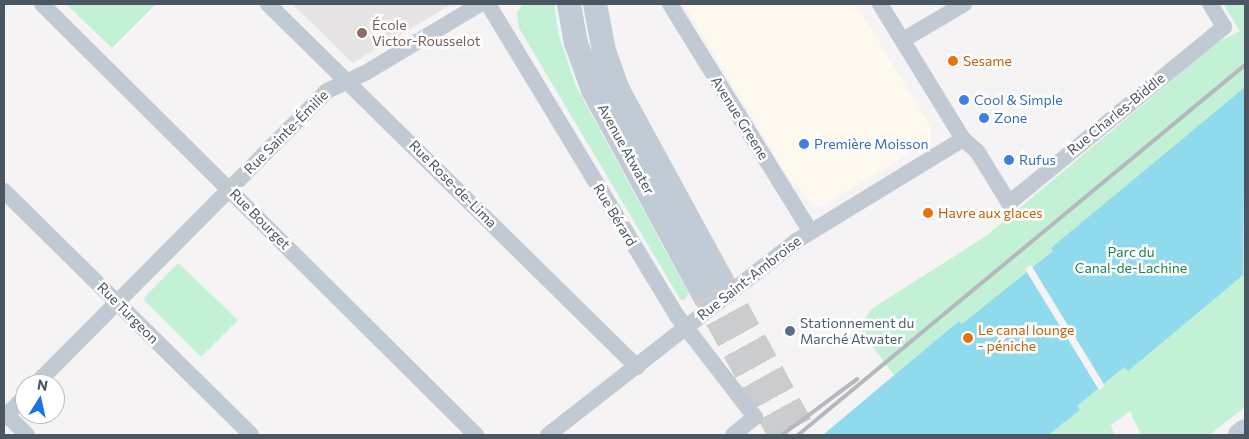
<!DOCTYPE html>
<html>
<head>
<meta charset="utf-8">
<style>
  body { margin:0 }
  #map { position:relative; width:1249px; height:439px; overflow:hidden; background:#f5f3f3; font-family:Commissioner,sans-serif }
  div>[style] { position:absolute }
  .commercial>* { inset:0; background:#fdf9ef }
  .education>* { inset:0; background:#e6e4e5 }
  .green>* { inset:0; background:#c3f1d5 }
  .water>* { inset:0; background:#90daee }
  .pier>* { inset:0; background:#f5f3f3 }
  .secondary-tunnel>* { height:24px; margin-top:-12px; transform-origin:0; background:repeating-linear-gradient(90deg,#caccce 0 24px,transparent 0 36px) }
  .minor>* { height:16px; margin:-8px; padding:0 8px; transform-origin:8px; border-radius:8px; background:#c1cad2 }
  .secondary>* { height:24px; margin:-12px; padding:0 12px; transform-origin:12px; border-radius:12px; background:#c1cbd6 }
  .rail>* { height:4px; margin:-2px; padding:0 2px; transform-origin:2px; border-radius:2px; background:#b5b8bd }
  .dots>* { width:14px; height:14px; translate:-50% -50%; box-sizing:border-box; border:2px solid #fff; border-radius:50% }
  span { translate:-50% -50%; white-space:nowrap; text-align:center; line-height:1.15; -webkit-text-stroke:5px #fff; paint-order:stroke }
  .education-label { font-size:14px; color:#785e54 }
  .left { translate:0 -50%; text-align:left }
  .food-label { font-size:14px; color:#c56008 }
  .shop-label { font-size:14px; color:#366cbe }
  .street-label { font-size:14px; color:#4a5661 }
  .park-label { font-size:14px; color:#17864f }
  .service-label { font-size:14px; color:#4e5e75 }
  .frame { position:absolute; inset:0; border:5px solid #4a5661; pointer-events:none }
  .north { position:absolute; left:15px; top:374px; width:50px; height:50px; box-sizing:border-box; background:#fff; border:1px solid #b7bbc0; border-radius:50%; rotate:10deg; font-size:14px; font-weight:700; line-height:20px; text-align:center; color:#4a5661 }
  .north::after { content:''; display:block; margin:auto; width:18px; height:22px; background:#1a73e8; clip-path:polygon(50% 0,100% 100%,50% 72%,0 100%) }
</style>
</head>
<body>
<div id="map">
  <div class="commercial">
    <div style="clip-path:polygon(684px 4px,856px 4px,931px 127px,931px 140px,821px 207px,811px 205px,796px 183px,793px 185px)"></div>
  </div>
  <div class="education">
    <div style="clip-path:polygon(292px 4px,452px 4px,353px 63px)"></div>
  </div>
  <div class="green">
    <div style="clip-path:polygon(66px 4px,153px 4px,155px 5px,112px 48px)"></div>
    <div style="clip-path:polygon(523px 4px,554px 4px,559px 36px,576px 86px,689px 294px,684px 300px,680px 299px,519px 28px,517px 13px)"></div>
    <div style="clip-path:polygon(1223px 4px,1245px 4px,1245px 407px,1209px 435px,1141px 435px,1130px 411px,1111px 425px,1114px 435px,823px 435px,894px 375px,858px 327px,873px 308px,986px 236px,1219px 41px,1240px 31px)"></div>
    <div style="clip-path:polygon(178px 263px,238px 320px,201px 357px,143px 299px)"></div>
  </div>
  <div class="water">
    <div style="clip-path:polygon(1245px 87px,1243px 275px,1128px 371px,1124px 367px,1077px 406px,1080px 410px,1048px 435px,823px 435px,959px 321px,962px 324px,1053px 251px,1051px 248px)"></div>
  </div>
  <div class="pier">
    <div style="clip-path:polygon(1031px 265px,1105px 386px,1099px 390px,1025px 269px)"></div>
  </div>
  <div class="secondary-tunnel">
    <div style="left:720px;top:277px;width:180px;rotate:61.4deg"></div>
    <div style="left:700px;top:288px;width:167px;rotate:61.4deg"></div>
  </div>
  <div class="minor">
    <div style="left:42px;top:4px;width:612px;rotate:44.8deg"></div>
    <div style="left:268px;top:4px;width:518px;rotate:44.53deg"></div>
    <div style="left:488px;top:4px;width:365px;rotate:58.8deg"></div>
    <div style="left:677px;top:316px;width:128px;rotate:52.3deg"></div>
    <div style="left:755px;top:417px;width:28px;rotate:141deg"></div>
    <div style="left:670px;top:4px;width:267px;rotate:58.3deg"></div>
    <div style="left:880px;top:4px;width:158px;rotate:58.4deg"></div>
    <div style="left:963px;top:139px;width:18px;rotate:41deg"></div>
    <div style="left:977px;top:151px;width:61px;rotate:58.4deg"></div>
    <div style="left:1009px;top:203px;width:278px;rotate:-39.3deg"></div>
    <div style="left:1224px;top:27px;width:27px;rotate:-121deg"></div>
    <div style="left:903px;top:40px;width:71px;rotate:-30.5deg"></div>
    <div style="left:4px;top:191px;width:347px;rotate:44.6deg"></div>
    <div style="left:36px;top:384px;width:413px;rotate:-45.2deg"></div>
    <div style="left:327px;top:91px;width:44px;rotate:-25.4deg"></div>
    <div style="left:367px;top:72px;width:132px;rotate:-31deg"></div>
    <div style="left:4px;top:412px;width:33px;rotate:45deg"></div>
    <div style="left:4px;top:418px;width:30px;rotate:-46deg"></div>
    <div style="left:548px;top:435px;width:315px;rotate:-38deg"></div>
    <div style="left:796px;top:241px;width:196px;rotate:-31.4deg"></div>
  </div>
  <div class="secondary">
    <div style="left:569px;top:4px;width:40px;rotate:80deg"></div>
    <div style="left:576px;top:43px;width:50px;rotate:70.1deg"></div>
    <div style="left:593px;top:90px;width:225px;rotate:61.6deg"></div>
    <div style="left:595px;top:4px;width:48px;rotate:79.2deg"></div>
    <div style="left:604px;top:51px;width:41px;rotate:70.3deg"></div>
    <div style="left:618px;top:90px;width:213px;rotate:61.4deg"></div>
    <div style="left:1240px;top:435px;width:6px;rotate:-39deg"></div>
  </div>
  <div class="rail">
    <div style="left:782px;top:435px;width:94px;rotate:-36.7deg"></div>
    <div style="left:798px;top:435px;width:580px;rotate:-39.62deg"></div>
  </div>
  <div class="dots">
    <div style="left:362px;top:33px;background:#8d6e63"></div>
    <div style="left:953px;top:61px;background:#e8710a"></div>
    <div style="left:964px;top:100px;background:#3f7fe0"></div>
    <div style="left:984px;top:118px;background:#3f7fe0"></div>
    <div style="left:804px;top:144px;background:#3f7fe0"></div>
    <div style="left:1009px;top:160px;background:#3f7fe0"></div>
    <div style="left:928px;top:213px;background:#e8710a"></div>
    <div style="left:790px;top:331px;background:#5c6f8a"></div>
    <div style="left:968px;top:338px;background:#e8710a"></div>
  </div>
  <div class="education-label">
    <span class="left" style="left:372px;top:33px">École<br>Victor-Rousselot</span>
  </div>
  <div class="food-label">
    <span class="left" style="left:963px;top:61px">Sesame</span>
    <span class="left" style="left:938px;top:213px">Havre aux glaces</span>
    <span class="left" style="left:978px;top:338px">Le canal lounge<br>- péniche</span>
  </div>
  <div class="shop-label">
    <span class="left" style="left:974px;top:100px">Cool &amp; Simple</span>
    <span class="left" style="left:994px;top:118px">Zone</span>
    <span class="left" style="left:814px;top:144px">Première Moisson</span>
    <span class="left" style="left:1019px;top:160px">Rufus</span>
  </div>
  <div class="street-label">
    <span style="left:1116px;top:114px;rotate:-39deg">Rue Charles-Biddle</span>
    <span style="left:740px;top:118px;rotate:58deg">Avenue Greene</span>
    <span style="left:286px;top:132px;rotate:-45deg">Rue Sainte-Émilie</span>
    <span style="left:626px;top:149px;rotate:61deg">Avenue Atwater</span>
    <span style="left:453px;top:184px;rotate:45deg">Rue Rose-de-Lima</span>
    <span style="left:615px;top:215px;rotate:59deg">Rue Bérard</span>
    <span style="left:260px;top:219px;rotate:45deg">Rue Bourget</span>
    <span style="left:749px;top:278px;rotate:-38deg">Rue Saint-Ambroise</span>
    <span style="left:128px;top:313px;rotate:45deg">Rue Turgeon</span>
  </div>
  <div class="park-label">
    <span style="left:1131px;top:260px">Parc du<br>Canal-de-Lachine</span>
  </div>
  <div class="service-label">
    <span class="left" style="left:800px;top:331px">Stationnement du<br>Marché Atwater</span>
  </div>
  <div class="frame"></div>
  <div class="north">N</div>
</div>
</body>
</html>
